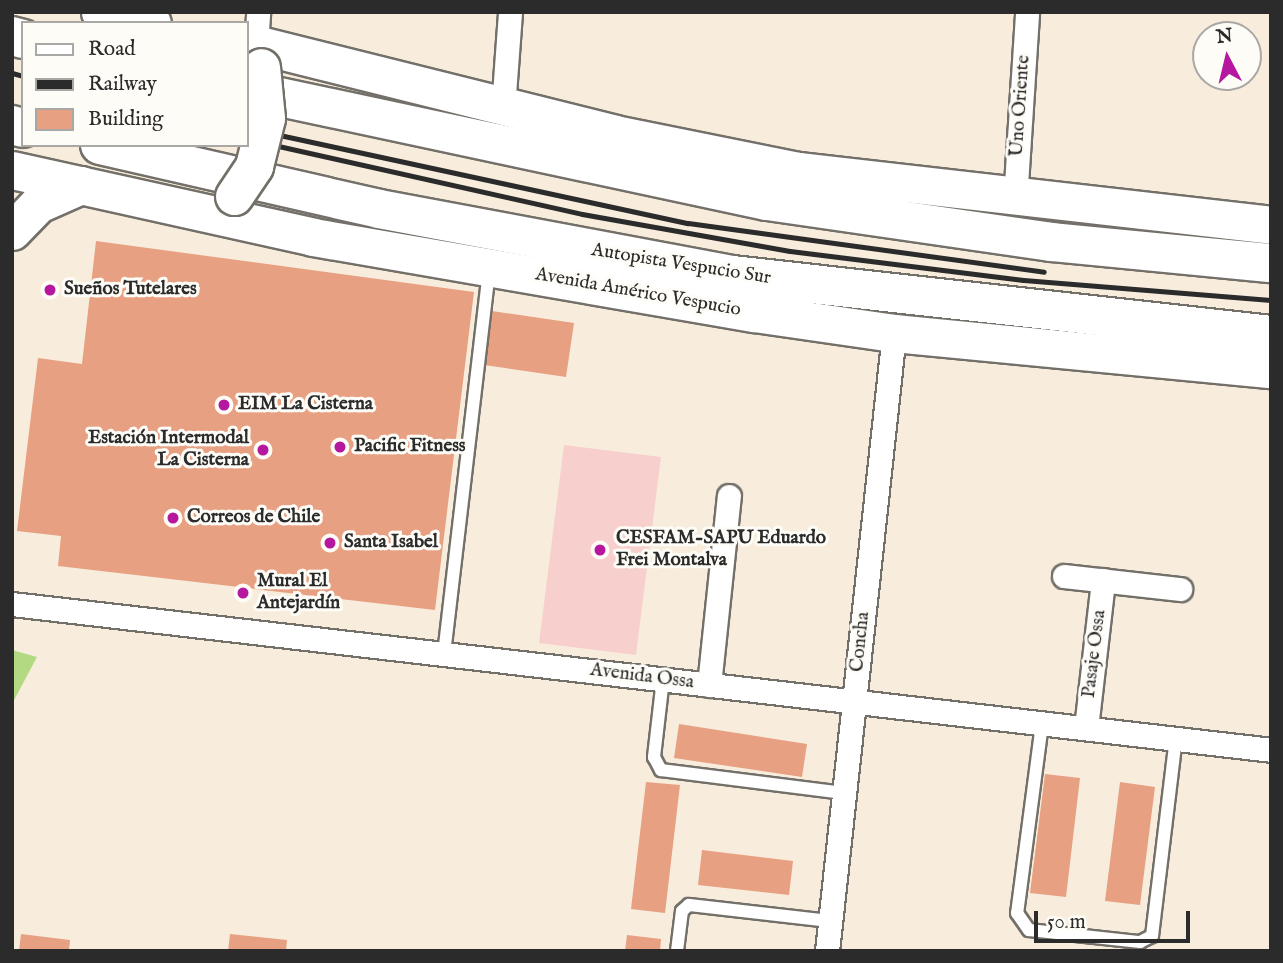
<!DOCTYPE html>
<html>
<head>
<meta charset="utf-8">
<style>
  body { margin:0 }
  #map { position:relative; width:1283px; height:963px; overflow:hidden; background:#f8eddc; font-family:"IM FELL English",serif }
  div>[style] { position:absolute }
  .built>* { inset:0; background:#f7d0cd }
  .green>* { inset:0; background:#b3d982 }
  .building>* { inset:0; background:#e8a083 }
  .roads { filter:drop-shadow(2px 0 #736f69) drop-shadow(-2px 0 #736f69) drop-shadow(0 2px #736f69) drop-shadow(0 -2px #736f69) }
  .service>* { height:12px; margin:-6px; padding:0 6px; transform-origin:6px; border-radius:6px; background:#fff }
  .minor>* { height:23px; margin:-11.5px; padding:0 11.5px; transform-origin:11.5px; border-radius:11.5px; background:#fff }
  .primary>* { height:37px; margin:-18.5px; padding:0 18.5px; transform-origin:18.5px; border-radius:18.5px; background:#fff }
  .motorway>* { height:38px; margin:-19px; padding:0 19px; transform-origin:19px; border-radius:19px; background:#fff }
  .rail>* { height:5px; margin:-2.5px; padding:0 2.5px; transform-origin:2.5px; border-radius:2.5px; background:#2b2b2b }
  .bridges { filter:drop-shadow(2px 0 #736f69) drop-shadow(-2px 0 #736f69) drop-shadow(0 2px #736f69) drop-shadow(0 -2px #736f69) }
  .primary-bridge>* { height:37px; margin:-18.5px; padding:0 18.5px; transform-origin:18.5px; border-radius:18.5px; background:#fff }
  .dots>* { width:19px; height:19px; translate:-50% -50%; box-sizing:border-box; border:4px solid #fdfcf7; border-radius:50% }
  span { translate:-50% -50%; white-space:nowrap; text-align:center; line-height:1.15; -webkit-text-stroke:6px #fdfcf7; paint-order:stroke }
  .street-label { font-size:19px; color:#2b2b2b }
  .poi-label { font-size:19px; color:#2b2b2b; font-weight:700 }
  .left { translate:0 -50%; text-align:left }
  .right { translate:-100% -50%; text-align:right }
  .frame { position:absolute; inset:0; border:14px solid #2b2b2b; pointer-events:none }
  .legend { position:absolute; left:21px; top:21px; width:228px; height:126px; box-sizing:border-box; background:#fdfcf7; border:2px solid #a9a8a5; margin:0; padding:9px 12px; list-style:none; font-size:21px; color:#2b2b2b }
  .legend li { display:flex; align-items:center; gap:14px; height:35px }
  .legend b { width:35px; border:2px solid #a9a8a5 }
  .north { position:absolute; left:1192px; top:21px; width:70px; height:70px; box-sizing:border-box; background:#fdfcf7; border:2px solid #a9a8a5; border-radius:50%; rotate:353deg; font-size:19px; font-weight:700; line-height:28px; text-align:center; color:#2b2b2b }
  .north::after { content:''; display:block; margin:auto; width:24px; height:32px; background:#b5179e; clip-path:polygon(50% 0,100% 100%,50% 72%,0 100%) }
  .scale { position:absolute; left:1034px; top:911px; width:156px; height:32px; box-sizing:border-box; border:4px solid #2b2b2b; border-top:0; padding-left:9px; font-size:21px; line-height:24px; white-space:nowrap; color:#2b2b2b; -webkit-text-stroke:5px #fdfcf7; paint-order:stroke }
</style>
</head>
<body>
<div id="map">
  <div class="built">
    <div style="clip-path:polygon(564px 445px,661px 457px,636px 655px,539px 643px)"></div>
  </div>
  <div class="green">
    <div style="clip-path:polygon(12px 650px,37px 657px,12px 704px)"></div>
  </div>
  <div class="building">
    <div style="clip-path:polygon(96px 241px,474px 292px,435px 610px,58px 566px,61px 536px,17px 531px,38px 358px,82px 364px)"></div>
    <div style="clip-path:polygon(492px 311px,574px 323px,566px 377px,484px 365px)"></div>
    <div style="clip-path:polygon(679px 724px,807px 744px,802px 777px,674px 758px)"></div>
    <div style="clip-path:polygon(1045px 774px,1080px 778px,1066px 897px,1030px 893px)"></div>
    <div style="clip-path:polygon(646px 782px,680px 785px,665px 913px,631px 909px)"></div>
    <div style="clip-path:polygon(1120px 782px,1155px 787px,1140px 905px,1105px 901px)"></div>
    <div style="clip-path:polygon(702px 850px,793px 861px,789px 895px,698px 885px)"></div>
    <div style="clip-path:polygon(21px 934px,70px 940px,69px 951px,19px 951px)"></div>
    <div style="clip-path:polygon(230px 934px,287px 940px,286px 951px,228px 951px)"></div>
    <div style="clip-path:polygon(627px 935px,661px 939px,660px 951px,625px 951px)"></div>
  </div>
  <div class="roads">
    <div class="service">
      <div style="left:444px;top:654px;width:385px;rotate:-83.3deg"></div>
      <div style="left:663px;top:679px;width:79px;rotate:96.6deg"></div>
      <div style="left:654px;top:757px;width:15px;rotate:62deg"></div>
      <div style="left:661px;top:770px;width:184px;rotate:7.2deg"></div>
      <div style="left:1042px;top:724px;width:191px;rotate:97.5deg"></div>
      <div style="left:1017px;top:913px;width:21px;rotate:55deg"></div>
      <div style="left:1029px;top:930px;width:112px;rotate:6.2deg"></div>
      <div style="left:1140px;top:942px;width:13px;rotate:-27deg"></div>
      <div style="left:1152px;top:936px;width:198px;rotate:-83.1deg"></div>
      <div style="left:677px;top:951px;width:40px;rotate:-82.9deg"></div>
      <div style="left:682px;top:911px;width:9px;rotate:-41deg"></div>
      <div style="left:689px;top:905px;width:142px;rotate:6.5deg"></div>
    </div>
    <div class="minor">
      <div style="left:256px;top:44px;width:32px;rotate:-86deg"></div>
      <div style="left:503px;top:108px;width:96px;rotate:-85.8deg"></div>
      <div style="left:1015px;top:200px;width:188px;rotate:-86.3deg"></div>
      <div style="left:1064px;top:576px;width:117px;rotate:6.4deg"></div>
      <div style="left:12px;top:604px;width:1267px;rotate:6.61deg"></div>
      <div style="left:709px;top:685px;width:190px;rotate:-84deg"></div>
      <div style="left:1086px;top:728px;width:149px;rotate:-83.4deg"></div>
      <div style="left:827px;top:951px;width:622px;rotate:-83.81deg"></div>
    </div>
    <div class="primary">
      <div style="left:100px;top:12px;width:53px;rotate:11.9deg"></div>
      <div style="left:247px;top:42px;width:379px;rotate:14deg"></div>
      <div style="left:615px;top:134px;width:188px;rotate:11.4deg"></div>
      <div style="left:799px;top:171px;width:475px;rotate:6.5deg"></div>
      <div style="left:12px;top:170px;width:308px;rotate:12.5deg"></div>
      <div style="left:313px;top:237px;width:448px;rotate:9.8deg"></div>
      <div style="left:755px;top:313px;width:140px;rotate:8.2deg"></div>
      <div style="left:894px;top:333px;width:379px;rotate:5.5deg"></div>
      <div style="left:12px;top:231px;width:37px;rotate:-46deg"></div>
      <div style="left:38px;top:204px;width:47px;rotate:-23.8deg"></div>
    </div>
    <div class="motorway">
      <div style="left:12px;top:36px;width:11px;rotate:15deg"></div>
      <div style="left:247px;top:90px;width:532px;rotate:12.05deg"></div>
      <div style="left:767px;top:201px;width:287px;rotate:8.2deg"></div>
      <div style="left:1051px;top:242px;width:221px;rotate:5.5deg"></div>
      <div style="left:12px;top:125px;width:11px;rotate:15deg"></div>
      <div style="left:100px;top:145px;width:286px;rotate:12.9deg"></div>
      <div style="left:379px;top:209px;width:359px;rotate:10.6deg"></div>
      <div style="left:732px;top:275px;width:542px;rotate:6.35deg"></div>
    </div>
  </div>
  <div class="rail">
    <div style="left:12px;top:73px;width:11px;rotate:15deg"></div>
    <div style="left:247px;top:128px;width:451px;rotate:12.2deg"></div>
    <div style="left:688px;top:223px;width:359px;rotate:7.8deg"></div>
    <div style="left:247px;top:139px;width:343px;rotate:12.6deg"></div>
    <div style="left:582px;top:214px;width:211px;rotate:10.1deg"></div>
    <div style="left:790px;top:251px;width:235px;rotate:7.1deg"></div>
    <div style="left:1023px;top:280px;width:249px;rotate:4.6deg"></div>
  </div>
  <div class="bridges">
    <div class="primary-bridge">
      <div style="left:234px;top:196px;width:36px;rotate:-56deg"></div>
      <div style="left:254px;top:166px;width:49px;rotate:-76deg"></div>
      <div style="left:266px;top:118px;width:51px;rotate:-95.6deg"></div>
    </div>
  </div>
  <div class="dots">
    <div style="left:50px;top:290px;background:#b5179e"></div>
    <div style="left:224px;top:405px;background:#b5179e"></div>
    <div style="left:340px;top:447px;background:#b5179e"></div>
    <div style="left:263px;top:450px;background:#b5179e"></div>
    <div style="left:173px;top:518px;background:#b5179e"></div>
    <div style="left:330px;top:543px;background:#b5179e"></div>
    <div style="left:600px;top:550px;background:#b5179e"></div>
    <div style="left:243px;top:593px;background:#b5179e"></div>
  </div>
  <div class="street-label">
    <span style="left:1021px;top:106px;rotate:-86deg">Uno Oriente</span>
    <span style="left:681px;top:265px;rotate:9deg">Autopista Vespucio Sur</span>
    <span style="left:638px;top:293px;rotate:10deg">Avenida Américo Vespucio</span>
    <span style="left:861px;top:642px;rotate:-84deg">Concha</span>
    <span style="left:1095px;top:654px;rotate:-83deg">Pasaje Ossa</span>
    <span style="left:642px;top:677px;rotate:7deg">Avenida Ossa</span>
  </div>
  <div class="poi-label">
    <span class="left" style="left:64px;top:290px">Sueños Tutelares</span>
    <span class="left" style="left:238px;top:405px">EIM La Cisterna</span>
    <span class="right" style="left:249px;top:450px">Estación Intermodal<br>La Cisterna</span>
    <span class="left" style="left:354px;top:447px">Pacific Fitness</span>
    <span class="left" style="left:187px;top:518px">Correos de Chile</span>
    <span class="left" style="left:616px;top:550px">CESFAM-SAPU Eduardo<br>Frei Montalva</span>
    <span class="left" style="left:344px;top:543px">Santa Isabel</span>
    <span class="left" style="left:257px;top:593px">Mural El<br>Antejardín</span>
  </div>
  <div class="frame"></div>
  <ul class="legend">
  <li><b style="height:9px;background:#fff"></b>Road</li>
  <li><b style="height:9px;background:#2b2b2b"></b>Railway</li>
  <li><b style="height:19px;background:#e8a083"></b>Building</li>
  </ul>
  <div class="north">N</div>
  <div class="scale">50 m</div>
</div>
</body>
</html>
